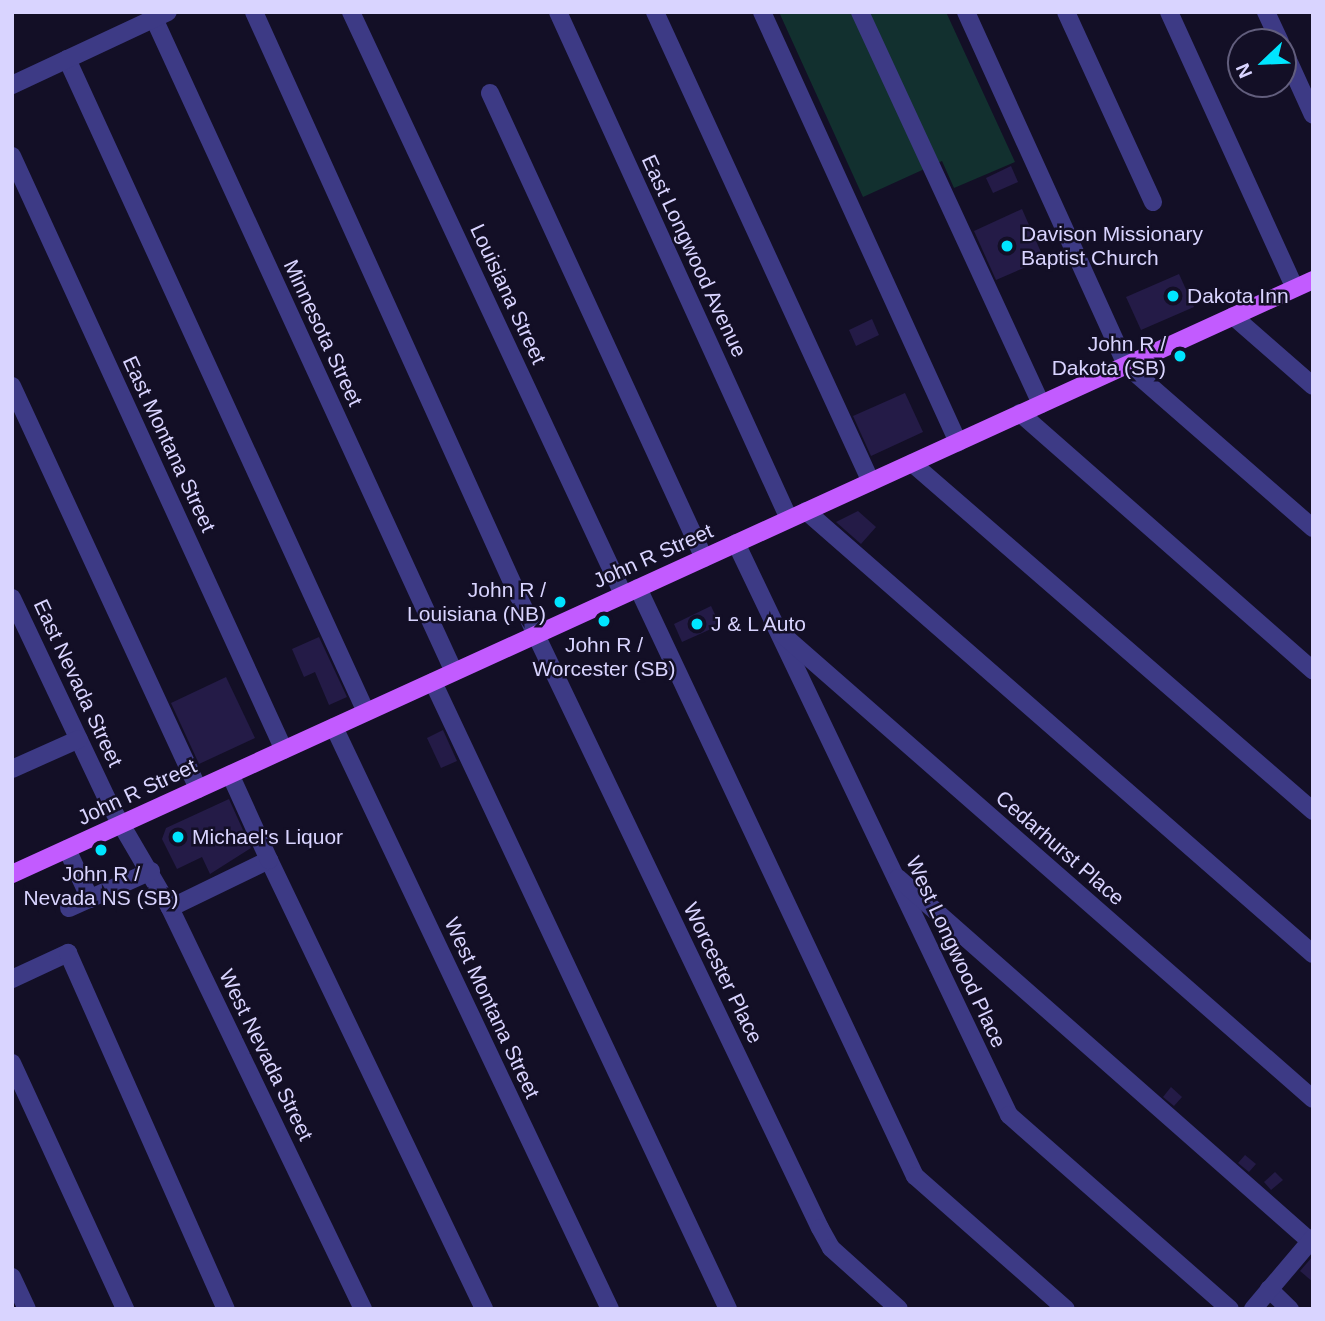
<!DOCTYPE html>
<html>
<head>
<meta charset="utf-8">
<style>
  body { margin:0 }
  #map { position:relative; width:1325px; height:1321px; overflow:hidden; background:#130f26; font-family:Arial,sans-serif }
  div>[style] { position:absolute }
  .green>* { inset:0; background:#12302f }
  .building>* { inset:0; background:#241b47 }
  .minor>* { height:18px; margin:-9px; padding:0 9px; transform-origin:9px; border-radius:9px; background:#3d3a85 }
  .major>* { height:18px; margin:-9px; padding:0 9px; transform-origin:9px; border-radius:9px; background:#c25bff }
  .dots>* { width:19px; height:19px; translate:-50% -50%; box-sizing:border-box; border:4px solid #130f26; border-radius:50% }
  span { translate:-50% -50%; white-space:nowrap; text-align:center; line-height:1.15; -webkit-text-stroke:5px #130f26; paint-order:stroke }
  .poi-label { font-size:21px; color:#d9d4ff }
  .left { translate:0 -50%; text-align:left }
  .right { translate:-100% -50%; text-align:right }
  .street-label { font-size:21px; color:#d9d4ff }
  .frame { position:absolute; inset:0; border:14px solid #d9d4ff; pointer-events:none }
  .north { position:absolute; left:1227px; top:28px; width:70px; height:70px; box-sizing:border-box; background:#130f26; border:2px solid #625e7d; border-radius:50%; rotate:247deg; font-size:19px; font-weight:700; line-height:28px; text-align:center; color:#d9d4ff }
  .north::after { content:''; display:block; margin:auto; width:24px; height:32px; background:#00e5ff; clip-path:polygon(50% 0,100% 100%,50% 72%,0 100%) }
</style>
</head>
<body>
<div id="map">
  <div class="green">
    <div style="clip-path:polygon(779px 12px,946px 12px,1015px 162px,954px 188px,942px 161px,863px 197px)"></div>
  </div>
  <div class="building">
    <div style="clip-path:polygon(1011px 166px,1018px 182px,993px 193px,986px 178px)"></div>
    <div style="clip-path:polygon(1022px 209px,1044px 259px,996px 280px,974px 231px)"></div>
    <div style="clip-path:polygon(1179px 274px,1194px 307px,1141px 330px,1126px 297px)"></div>
    <div style="clip-path:polygon(872px 319px,879px 335px,856px 346px,849px 330px)"></div>
    <div style="clip-path:polygon(905px 393px,923px 432px,871px 456px,853px 416px)"></div>
    <div style="clip-path:polygon(858px 511px,876px 527px,861px 544px,836px 522px)"></div>
    <div style="clip-path:polygon(711px 606px,720px 625px,682px 642px,674px 624px)"></div>
    <div style="clip-path:polygon(319px 637px,347px 697px,329px 705px,315px 672px,304px 677px,292px 649px)"></div>
    <div style="clip-path:polygon(226px 677px,255px 738px,199px 764px,171px 703px)"></div>
    <div style="clip-path:polygon(443px 730px,457px 761px,441px 768px,427px 738px)"></div>
    <div style="clip-path:polygon(229px 799px,251px 848px,210px 874px,202px 857px,177px 869px,162px 839px,166px 828px)"></div>
    <div style="clip-path:polygon(1171px 1087px,1182px 1097px,1174px 1106px,1163px 1097px)"></div>
    <div style="clip-path:polygon(1245px 1155px,1256px 1164px,1249px 1172px,1238px 1163px)"></div>
    <div style="clip-path:polygon(1275px 1172px,1283px 1180px,1271px 1190px,1264px 1182px)"></div>
    <div style="clip-path:polygon(1313px 1256px,1313px 1282px,1300px 1271px)"></div>
  </div>
  <div class="minor">
    <div style="left:151px;top:12px;width:726px;rotate:65.34deg"></div>
    <div style="left:254px;top:12px;width:684px;rotate:65.65deg"></div>
    <div style="left:536px;top:635px;width:657px;rotate:64.41deg"></div>
    <div style="left:820px;top:1228px;width:23px;rotate:61deg"></div>
    <div style="left:831px;top:1248px;width:91px;rotate:41.9deg"></div>
    <div style="left:351px;top:12px;width:642px;rotate:64.95deg"></div>
    <div style="left:558px;top:12px;width:557px;rotate:65.5deg"></div>
    <div style="left:655px;top:12px;width:517px;rotate:65.32deg"></div>
    <div style="left:762px;top:12px;width:473px;rotate:65.5deg"></div>
    <div style="left:860px;top:12px;width:432px;rotate:65.2deg"></div>
    <div style="left:966px;top:12px;width:388px;rotate:65.6deg"></div>
    <div style="left:1126px;top:365px;width:248px;rotate:41.1deg"></div>
    <div style="left:1066px;top:12px;width:209px;rotate:65.4deg"></div>
    <div style="left:1169px;top:12px;width:303px;rotate:65.5deg"></div>
    <div style="left:1266px;top:12px;width:33px;rotate:65deg"></div>
    <div style="left:1283px;top:49px;width:72px;rotate:65.6deg"></div>
    <div style="left:67px;top:59px;width:718px;rotate:65.4deg"></div>
    <div style="left:12px;top:85px;width:172px;rotate:-25.1deg"></div>
    <div style="left:490px;top:93px;width:512px;rotate:65.29deg"></div>
    <div style="left:12px;top:156px;width:653px;rotate:65.4deg"></div>
    <div style="left:1233px;top:316px;width:106px;rotate:41.2deg"></div>
    <div style="left:12px;top:386px;width:444px;rotate:65.2deg"></div>
    <div style="left:1020px;top:413px;width:390px;rotate:41.3deg"></div>
    <div style="left:912px;top:463px;width:531px;rotate:40.95deg"></div>
    <div style="left:806px;top:511px;width:673px;rotate:41.15deg"></div>
    <div style="left:736px;top:543px;width:634px;rotate:64.49deg"></div>
    <div style="left:1009px;top:1115px;width:294px;rotate:41.3deg"></div>
    <div style="left:638px;top:588px;width:650px;rotate:64.78deg"></div>
    <div style="left:915px;top:1176px;width:201px;rotate:41.4deg"></div>
    <div style="left:12px;top:598px;width:231px;rotate:64.7deg"></div>
    <div style="left:111px;top:807px;width:117px;rotate:59.7deg"></div>
    <div style="left:170px;top:908px;width:445px;rotate:64.3deg"></div>
    <div style="left:783px;top:635px;width:704px;rotate:41.2deg"></div>
    <div style="left:433px;top:682px;width:693px;rotate:64.8deg"></div>
    <div style="left:334px;top:727px;width:644px;rotate:64.63deg"></div>
    <div style="left:12px;top:769px;width:73px;rotate:-24.1deg"></div>
    <div style="left:67px;top:849px;width:55px;rotate:65.3deg"></div>
    <div style="left:269px;top:860px;width:498px;rotate:64.4deg"></div>
    <div style="left:898px;top:878px;width:549px;rotate:41.38deg"></div>
    <div style="left:69px;top:908px;width:90px;rotate:-24.3deg"></div>
    <div style="left:170px;top:908px;width:110px;rotate:-25.9deg"></div>
    <div style="left:269px;top:860px;width:94px;rotate:-114.4deg"></div>
    <div style="left:12px;top:979px;width:62px;rotate:-24.9deg"></div>
    <div style="left:68px;top:953px;width:389px;rotate:66.1deg"></div>
    <div style="left:12px;top:1063px;width:271px;rotate:65.3deg"></div>
    <div style="left:12px;top:1277px;width:35px;rotate:65deg"></div>
    <div style="left:1269px;top:1289px;width:29px;rotate:44deg"></div>
    <div style="left:1253px;top:1309px;width:93px;rotate:-49.8deg"></div>
  </div>
  <div class="major">
    <div style="left:12px;top:874px;width:1430px;rotate:-24.54deg"></div>
  </div>
  <div class="dots">
    <div style="left:1007px;top:246px;background:#00e5ff"></div>
    <div style="left:1173px;top:296px;background:#00e5ff"></div>
    <div style="left:1180px;top:356px;background:#00e5ff"></div>
    <div style="left:560px;top:602px;background:#00e5ff"></div>
    <div style="left:604px;top:621px;background:#00e5ff"></div>
    <div style="left:697px;top:624px;background:#00e5ff"></div>
    <div style="left:178px;top:837px;background:#00e5ff"></div>
    <div style="left:101px;top:850px;background:#00e5ff"></div>
  </div>
  <div class="poi-label">
    <span class="left" style="left:1021px;top:246px">Davison Missionary<br>Baptist Church</span>
    <span class="left" style="left:1187px;top:296px">Dakota Inn</span>
    <span class="right" style="left:1166px;top:356px">John R /<br>Dakota (SB)</span>
    <span class="right" style="left:546px;top:602px">John R /<br>Louisiana (NB)</span>
    <span class="left" style="left:711px;top:624px">J &amp; L Auto</span>
    <span style="left:604px;top:657px">John R /<br>Worcester (SB)</span>
    <span class="left" style="left:192px;top:837px">Michael's Liquor</span>
    <span style="left:101px;top:886px">John R /<br>Nevada NS (SB)</span>
  </div>
  <div class="street-label">
    <span style="left:694px;top:256px;rotate:65deg">East Longwood Avenue</span>
    <span style="left:508px;top:294px;rotate:65deg">Louisiana Street</span>
    <span style="left:323px;top:333px;rotate:65deg">Minnesota Street</span>
    <span style="left:169px;top:444px;rotate:65deg">East Montana Street</span>
    <span style="left:653px;top:556px;rotate:-24deg">John R Street</span>
    <span style="left:78px;top:683px;rotate:65deg">East Nevada Street</span>
    <span style="left:137px;top:792px;rotate:-25deg">John R Street</span>
    <span style="left:1060px;top:848px;rotate:41deg">Cedarhurst Place</span>
    <span style="left:956px;top:952px;rotate:65deg">West Longwood Place</span>
    <span style="left:723px;top:973px;rotate:64deg">Worcester Place</span>
    <span style="left:492px;top:1008px;rotate:65deg">West Montana Street</span>
    <span style="left:266px;top:1055px;rotate:64deg">West Nevada Street</span>
  </div>
  <div class="frame"></div>
  <div class="north">N</div>
</div>
</body>
</html>
